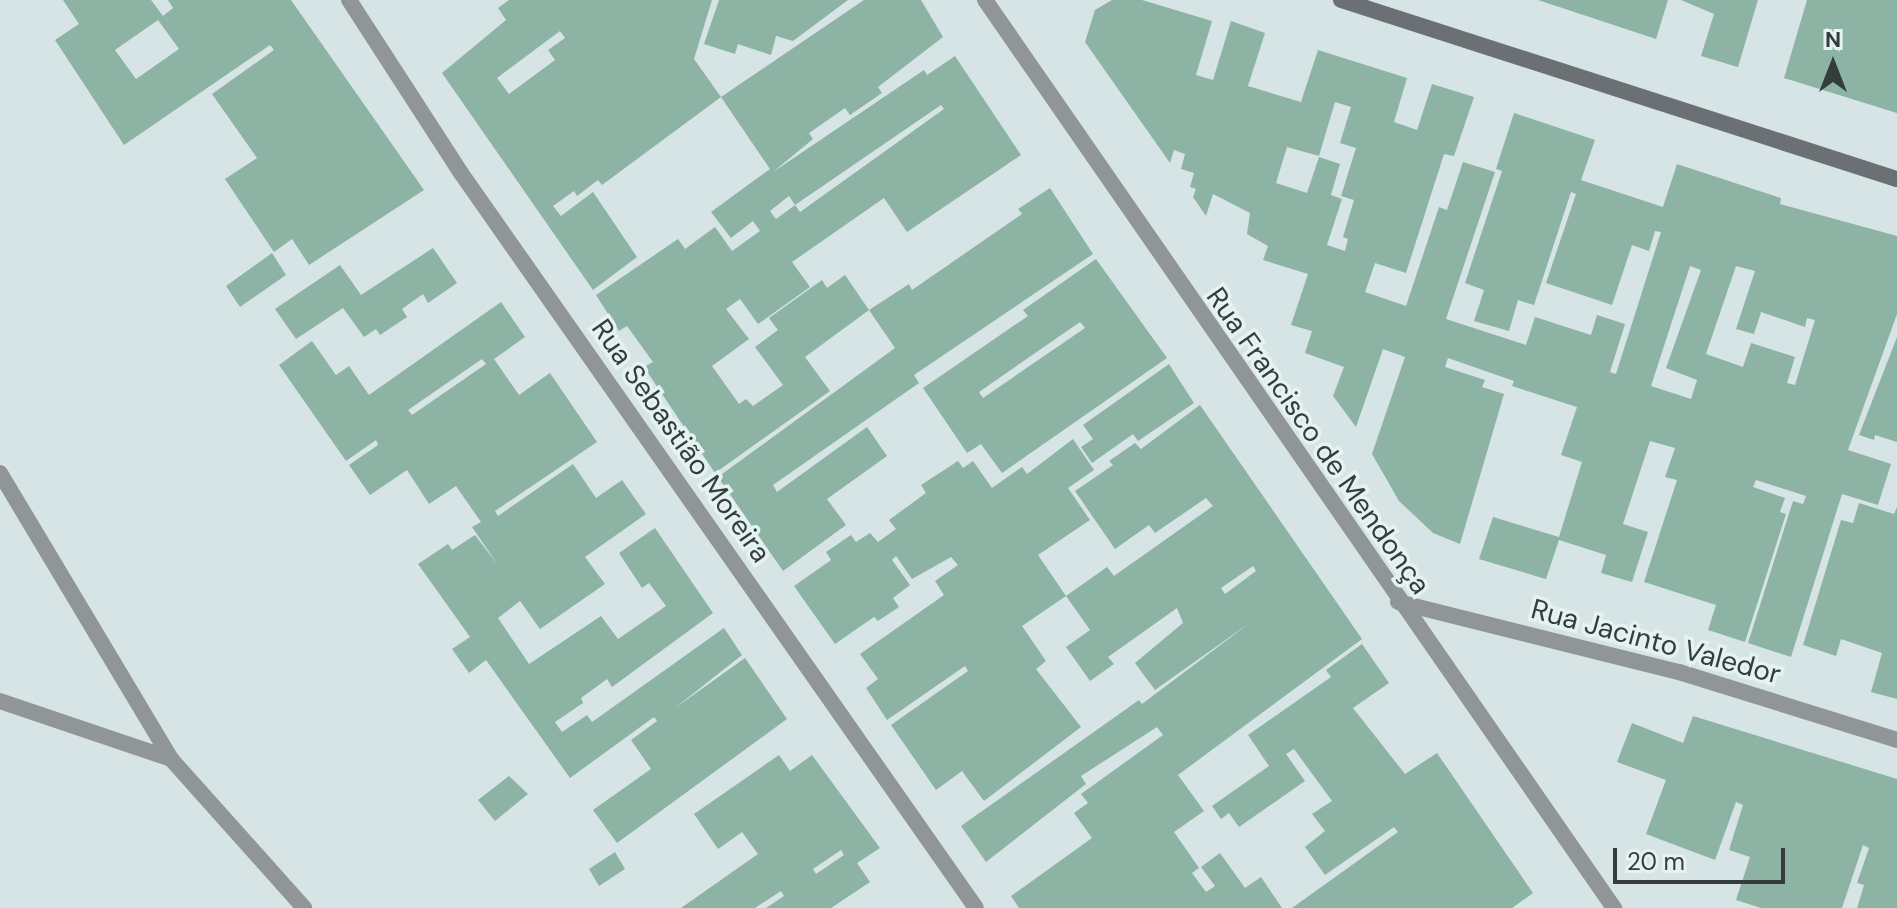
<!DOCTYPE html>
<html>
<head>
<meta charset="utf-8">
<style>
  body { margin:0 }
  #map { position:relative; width:1897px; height:908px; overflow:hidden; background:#d7e4e5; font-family:"DM Sans",sans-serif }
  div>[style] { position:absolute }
  .building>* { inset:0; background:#8cb3a3 }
  .lane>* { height:16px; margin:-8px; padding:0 8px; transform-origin:8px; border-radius:8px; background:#909597 }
  .street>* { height:16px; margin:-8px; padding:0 8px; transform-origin:8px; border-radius:8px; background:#909597 }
  .secondary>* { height:16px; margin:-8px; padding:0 8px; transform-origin:8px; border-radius:8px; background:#6a7074 }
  span { translate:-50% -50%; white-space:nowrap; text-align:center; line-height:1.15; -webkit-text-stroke:7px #e4f2f2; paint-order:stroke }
  .street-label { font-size:28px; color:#363b3b }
  .north { position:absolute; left:1793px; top:24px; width:80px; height:80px; -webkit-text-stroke:6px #e4f2f2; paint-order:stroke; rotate:0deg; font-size:22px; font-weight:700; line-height:32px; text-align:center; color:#363b3b }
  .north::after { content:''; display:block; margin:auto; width:28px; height:36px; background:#363b3b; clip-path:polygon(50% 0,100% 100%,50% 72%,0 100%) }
  .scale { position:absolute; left:1613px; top:848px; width:172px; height:36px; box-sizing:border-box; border:4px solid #363b3b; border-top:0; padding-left:10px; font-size:24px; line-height:28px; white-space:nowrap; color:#363b3b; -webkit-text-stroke:6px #e4f2f2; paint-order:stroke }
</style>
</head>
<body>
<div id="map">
  <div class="building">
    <div style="clip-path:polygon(evenodd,63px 0,151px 0,163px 16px,173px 8px,168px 0,291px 0,424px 190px,309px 265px,292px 239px,274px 252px,225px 179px,257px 158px,212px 94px,274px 50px,270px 45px,124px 145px,55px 40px,79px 24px,63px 0,158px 20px,179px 49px,136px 79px,115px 50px,158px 20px)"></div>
    <div style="clip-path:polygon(evenodd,509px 0,712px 0,694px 59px,721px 97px,602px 185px,598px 180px,577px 196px,574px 191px,553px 206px,561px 216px,593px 192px,637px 257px,593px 290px,442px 73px,506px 20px,498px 8px,509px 0,560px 31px,565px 38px,548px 50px,555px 60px,509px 94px,497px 78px,560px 31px)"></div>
    <div style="clip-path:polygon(719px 0,848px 0,793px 41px,776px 36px,771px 55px,738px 44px,735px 54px,704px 44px)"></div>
    <div style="clip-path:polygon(evenodd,864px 0,921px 0,943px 37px,878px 87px,882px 93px,850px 115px,845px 108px,809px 133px,813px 139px,773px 172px,924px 70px,927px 75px,955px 56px,1021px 155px,907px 232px,884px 198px,792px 262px,810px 287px,758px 324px,740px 299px,726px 309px,749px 339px,712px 366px,739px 404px,746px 399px,753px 406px,783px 385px,755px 347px,778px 330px,769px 318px,822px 280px,827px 288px,845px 275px,869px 310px,805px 357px,830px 391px,715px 473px,644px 367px,653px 362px,627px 326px,619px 331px,596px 295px,678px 239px,685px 249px,715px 227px,732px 251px,760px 231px,753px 221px,731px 238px,711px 212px,770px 169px,721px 97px,864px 0,941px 105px,944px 109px,800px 212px,795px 205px,776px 219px,770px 211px,789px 196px,795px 205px,941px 105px)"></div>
    <div style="clip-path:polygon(evenodd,1112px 0,1142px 0,1212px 21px,1196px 75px,1213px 80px,1231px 21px,1265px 33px,1248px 86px,1301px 102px,1318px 50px,1407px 78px,1394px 122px,1417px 130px,1432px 84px,1474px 97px,1454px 156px,1444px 154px,1406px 273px,1375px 263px,1365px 292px,1406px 306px,1439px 207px,1447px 210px,1463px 162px,1495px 172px,1446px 319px,1526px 345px,1535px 317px,1591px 335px,1597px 315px,1625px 324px,1610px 372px,1616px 374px,1661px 232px,1655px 231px,1649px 251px,1632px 245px,1612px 305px,1546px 283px,1576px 194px,1571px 192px,1534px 305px,1518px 300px,1509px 331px,1474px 321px,1484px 290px,1465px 283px,1502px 171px,1496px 169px,1514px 113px,1595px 140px,1581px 180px,1663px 207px,1677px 164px,1781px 198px,1780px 204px,1897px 236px,1897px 314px,1848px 450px,1891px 464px,1878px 505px,1842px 494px,1791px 657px,1748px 643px,1793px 501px,1803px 504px,1806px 496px,1756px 480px,1753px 487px,1785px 498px,1780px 512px,1786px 514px,1745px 642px,1708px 630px,1716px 605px,1644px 582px,1677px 480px,1665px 477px,1675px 448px,1650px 441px,1623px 524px,1648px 532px,1632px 582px,1601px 573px,1606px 555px,1559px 540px,1546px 579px,1479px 559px,1493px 517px,1559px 537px,1582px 462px,1561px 455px,1577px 407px,1512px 386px,1514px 381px,1448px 358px,1445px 367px,1485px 380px,1482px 387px,1504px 394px,1460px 544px,1433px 533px,1399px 501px,1372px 454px,1405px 357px,1383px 349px,1356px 427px,1333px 396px,1344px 367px,1305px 353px,1312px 331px,1291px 325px,1308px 274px,1263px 260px,1268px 246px,1247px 234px,1250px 213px,1213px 194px,1206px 216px,1193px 197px,1196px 189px,1190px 187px,1194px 173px,1181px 169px,1185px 154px,1174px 150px,1170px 163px,1085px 42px,1095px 10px,1112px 0,1335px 102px,1351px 107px,1340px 143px,1356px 148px,1341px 196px,1354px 200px,1343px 237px,1348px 239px,1345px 251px,1327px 245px,1342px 199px,1331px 195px,1340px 164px,1319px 157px,1307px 193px,1276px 183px,1287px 147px,1319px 156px,1335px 102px,1112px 0,1690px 266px,1701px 270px,1666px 368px,1697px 380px,1691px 399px,1651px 386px,1690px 266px,1112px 0,1736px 266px,1755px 271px,1736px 329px,1754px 334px,1761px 312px,1805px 327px,1807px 318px,1815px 320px,1795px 385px,1787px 383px,1795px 357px,1751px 343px,1743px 367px,1706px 354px,1736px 266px)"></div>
    <div style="clip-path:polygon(1538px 0,1668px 0,1656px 39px)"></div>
    <div style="clip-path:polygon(1681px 0,1758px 0,1738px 67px,1701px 56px,1714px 14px)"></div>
    <div style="clip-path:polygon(1807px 0,1897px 0,1897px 113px,1784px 78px)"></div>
    <div style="clip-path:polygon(1050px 188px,1093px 254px,914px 375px,919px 383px,773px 485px,777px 492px,867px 427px,887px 456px,827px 499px,846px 525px,783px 571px,718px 477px,895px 348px,869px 310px,909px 284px,912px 290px,1022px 214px,1018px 209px)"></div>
    <div style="clip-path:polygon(433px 248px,457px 283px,428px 303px,423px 294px,402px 309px,407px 317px,380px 335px,376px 329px,364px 337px,343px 308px,296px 339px,275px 309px,340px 265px,361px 295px)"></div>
    <div style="clip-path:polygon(272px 253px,286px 275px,240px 307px,226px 286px)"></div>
    <div style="clip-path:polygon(evenodd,1096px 259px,1167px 358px,1002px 473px,981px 444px,967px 453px,923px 388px,1028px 316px,1023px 310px,1096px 259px,1080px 322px,1085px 328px,983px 398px,979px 392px,1080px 322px)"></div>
    <div style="clip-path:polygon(evenodd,501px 302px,525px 337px,494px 359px,519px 395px,550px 373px,597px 442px,495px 511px,498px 516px,573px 464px,596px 498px,622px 480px,646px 514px,585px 557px,605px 584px,540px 629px,520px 601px,498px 618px,529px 664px,601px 616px,618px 639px,666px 606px,649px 583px,642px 588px,619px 553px,655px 528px,713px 613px,612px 687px,607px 679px,581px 698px,583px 703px,555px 722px,562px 732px,587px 715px,592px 722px,724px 628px,742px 655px,675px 708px,745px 658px,787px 719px,617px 843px,593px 810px,651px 769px,631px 740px,657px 721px,654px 717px,570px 778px,486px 660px,469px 673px,452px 649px,470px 637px,418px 564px,448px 544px,452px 550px,475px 535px,498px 565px,472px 527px,481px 522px,456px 486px,429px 504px,407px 470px,370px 495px,349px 465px,378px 445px,376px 440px,346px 461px,279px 365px,312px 341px,336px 375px,349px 366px,369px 395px,501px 302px,482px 359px,486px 364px,412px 415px,408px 410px,482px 359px)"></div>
    <div style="clip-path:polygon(1897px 337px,1897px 442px,1875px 435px,1874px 440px,1859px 435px)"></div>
    <div style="clip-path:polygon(1169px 364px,1194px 403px,1138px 441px,1133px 434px,1092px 463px,1081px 447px,1093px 439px,1083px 425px)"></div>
    <div style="clip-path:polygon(evenodd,1200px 405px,1362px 639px,1178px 775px,1204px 811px,1174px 832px,1199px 868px,1192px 873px,1206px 892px,1215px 886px,1201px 867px,1220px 853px,1245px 888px,1261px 877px,1282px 908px,1019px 908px,1011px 896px,1092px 838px,1074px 813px,1088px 803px,1081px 794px,1163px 735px,1157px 727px,1081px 776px,1086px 784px,986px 862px,961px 826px,1139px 700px,1142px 704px,1251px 622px,1155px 690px,1135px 663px,1183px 623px,1177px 608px,1108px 657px,1114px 664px,1090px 681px,1066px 647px,1090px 630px,1066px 596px,1022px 626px,1046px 661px,1036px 669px,1081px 727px,984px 801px,962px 771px,936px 790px,891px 725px,968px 671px,965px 666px,887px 720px,866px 688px,878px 679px,860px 654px,944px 595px,935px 581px,958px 565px,951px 557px,912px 579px,896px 556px,892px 560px,910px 585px,893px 598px,899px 607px,878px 621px,874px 617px,835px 644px,794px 586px,831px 560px,826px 552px,851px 535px,856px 542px,870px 533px,878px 542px,896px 529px,889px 520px,926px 493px,921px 485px,958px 461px,963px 468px,973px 461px,992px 488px,1022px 467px,1027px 474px,1073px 439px,1094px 470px,1068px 488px,1090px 520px,1038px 555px,1066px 596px,1107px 567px,1114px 576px,1213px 506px,1206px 498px,1155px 533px,1149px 525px,1115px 549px,1075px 491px,1113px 465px,1109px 461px,1135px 443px,1141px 449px,1200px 405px,1253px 566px,1256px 571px,1225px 594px,1221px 588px,1253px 566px)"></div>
    <div style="clip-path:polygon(1859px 503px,1894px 514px,1897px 507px,1897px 699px,1871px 692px,1882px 653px,1841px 639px,1836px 656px,1803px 645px,1841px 520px,1853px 523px)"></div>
    <div style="clip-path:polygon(1362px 644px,1389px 683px,1353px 708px,1405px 774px,1437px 753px,1533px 893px,1512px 908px,1292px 908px,1398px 832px,1394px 827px,1325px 875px,1305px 847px,1325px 831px,1312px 814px,1332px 801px,1294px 749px,1286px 754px,1305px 781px,1239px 827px,1229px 813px,1221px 819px,1212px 806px,1269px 766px,1248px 735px,1331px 677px,1326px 670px)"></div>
    <div style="clip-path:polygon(1693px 716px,1897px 779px,1897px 908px,1857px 908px,1864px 885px,1857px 883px,1869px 848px,1863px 845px,1842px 908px,1761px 908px,1736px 900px,1750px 857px,1729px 850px,1743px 805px,1736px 802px,1715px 860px,1646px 834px,1666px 780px,1617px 762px,1632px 723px,1683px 743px)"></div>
    <div style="clip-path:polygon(evenodd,779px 755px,790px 771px,812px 755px,880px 848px,857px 863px,870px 882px,831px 908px,766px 908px,784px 896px,781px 891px,755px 908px,681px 908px,758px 854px,742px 832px,718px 849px,694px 814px,779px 755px,841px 850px,844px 855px,816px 874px,813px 869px,841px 850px)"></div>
    <div style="clip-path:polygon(509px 776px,528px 794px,495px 821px,478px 800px)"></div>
    <div style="clip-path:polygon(615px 852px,625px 869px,599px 886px,589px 869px)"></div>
  </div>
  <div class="lane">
    <div style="left:0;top:701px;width:181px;rotate:18.7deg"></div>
  </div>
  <div class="street">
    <div style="left:349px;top:0;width:206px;rotate:57.1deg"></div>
    <div style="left:461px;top:173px;width:897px;rotate:54.98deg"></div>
    <div style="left:985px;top:0;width:1105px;rotate:55.29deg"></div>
    <div style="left:0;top:473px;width:333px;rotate:59.1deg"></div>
    <div style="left:171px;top:759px;width:200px;rotate:48.2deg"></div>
    <div style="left:1398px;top:602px;width:290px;rotate:14deg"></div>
    <div style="left:1679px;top:672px;width:228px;rotate:17.3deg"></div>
  </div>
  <div class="secondary">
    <div style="left:1341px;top:0;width:584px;rotate:17.85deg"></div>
  </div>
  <div class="street-label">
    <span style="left:681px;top:441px;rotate:55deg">Rua Sebastião Moreira</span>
    <span style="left:1318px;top:441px;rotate:55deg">Rua Francisco de Mendonça</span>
    <span style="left:1656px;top:642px;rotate:15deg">Rua Jacinto Valedor</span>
  </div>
  <div class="north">N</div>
  <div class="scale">20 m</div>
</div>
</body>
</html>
